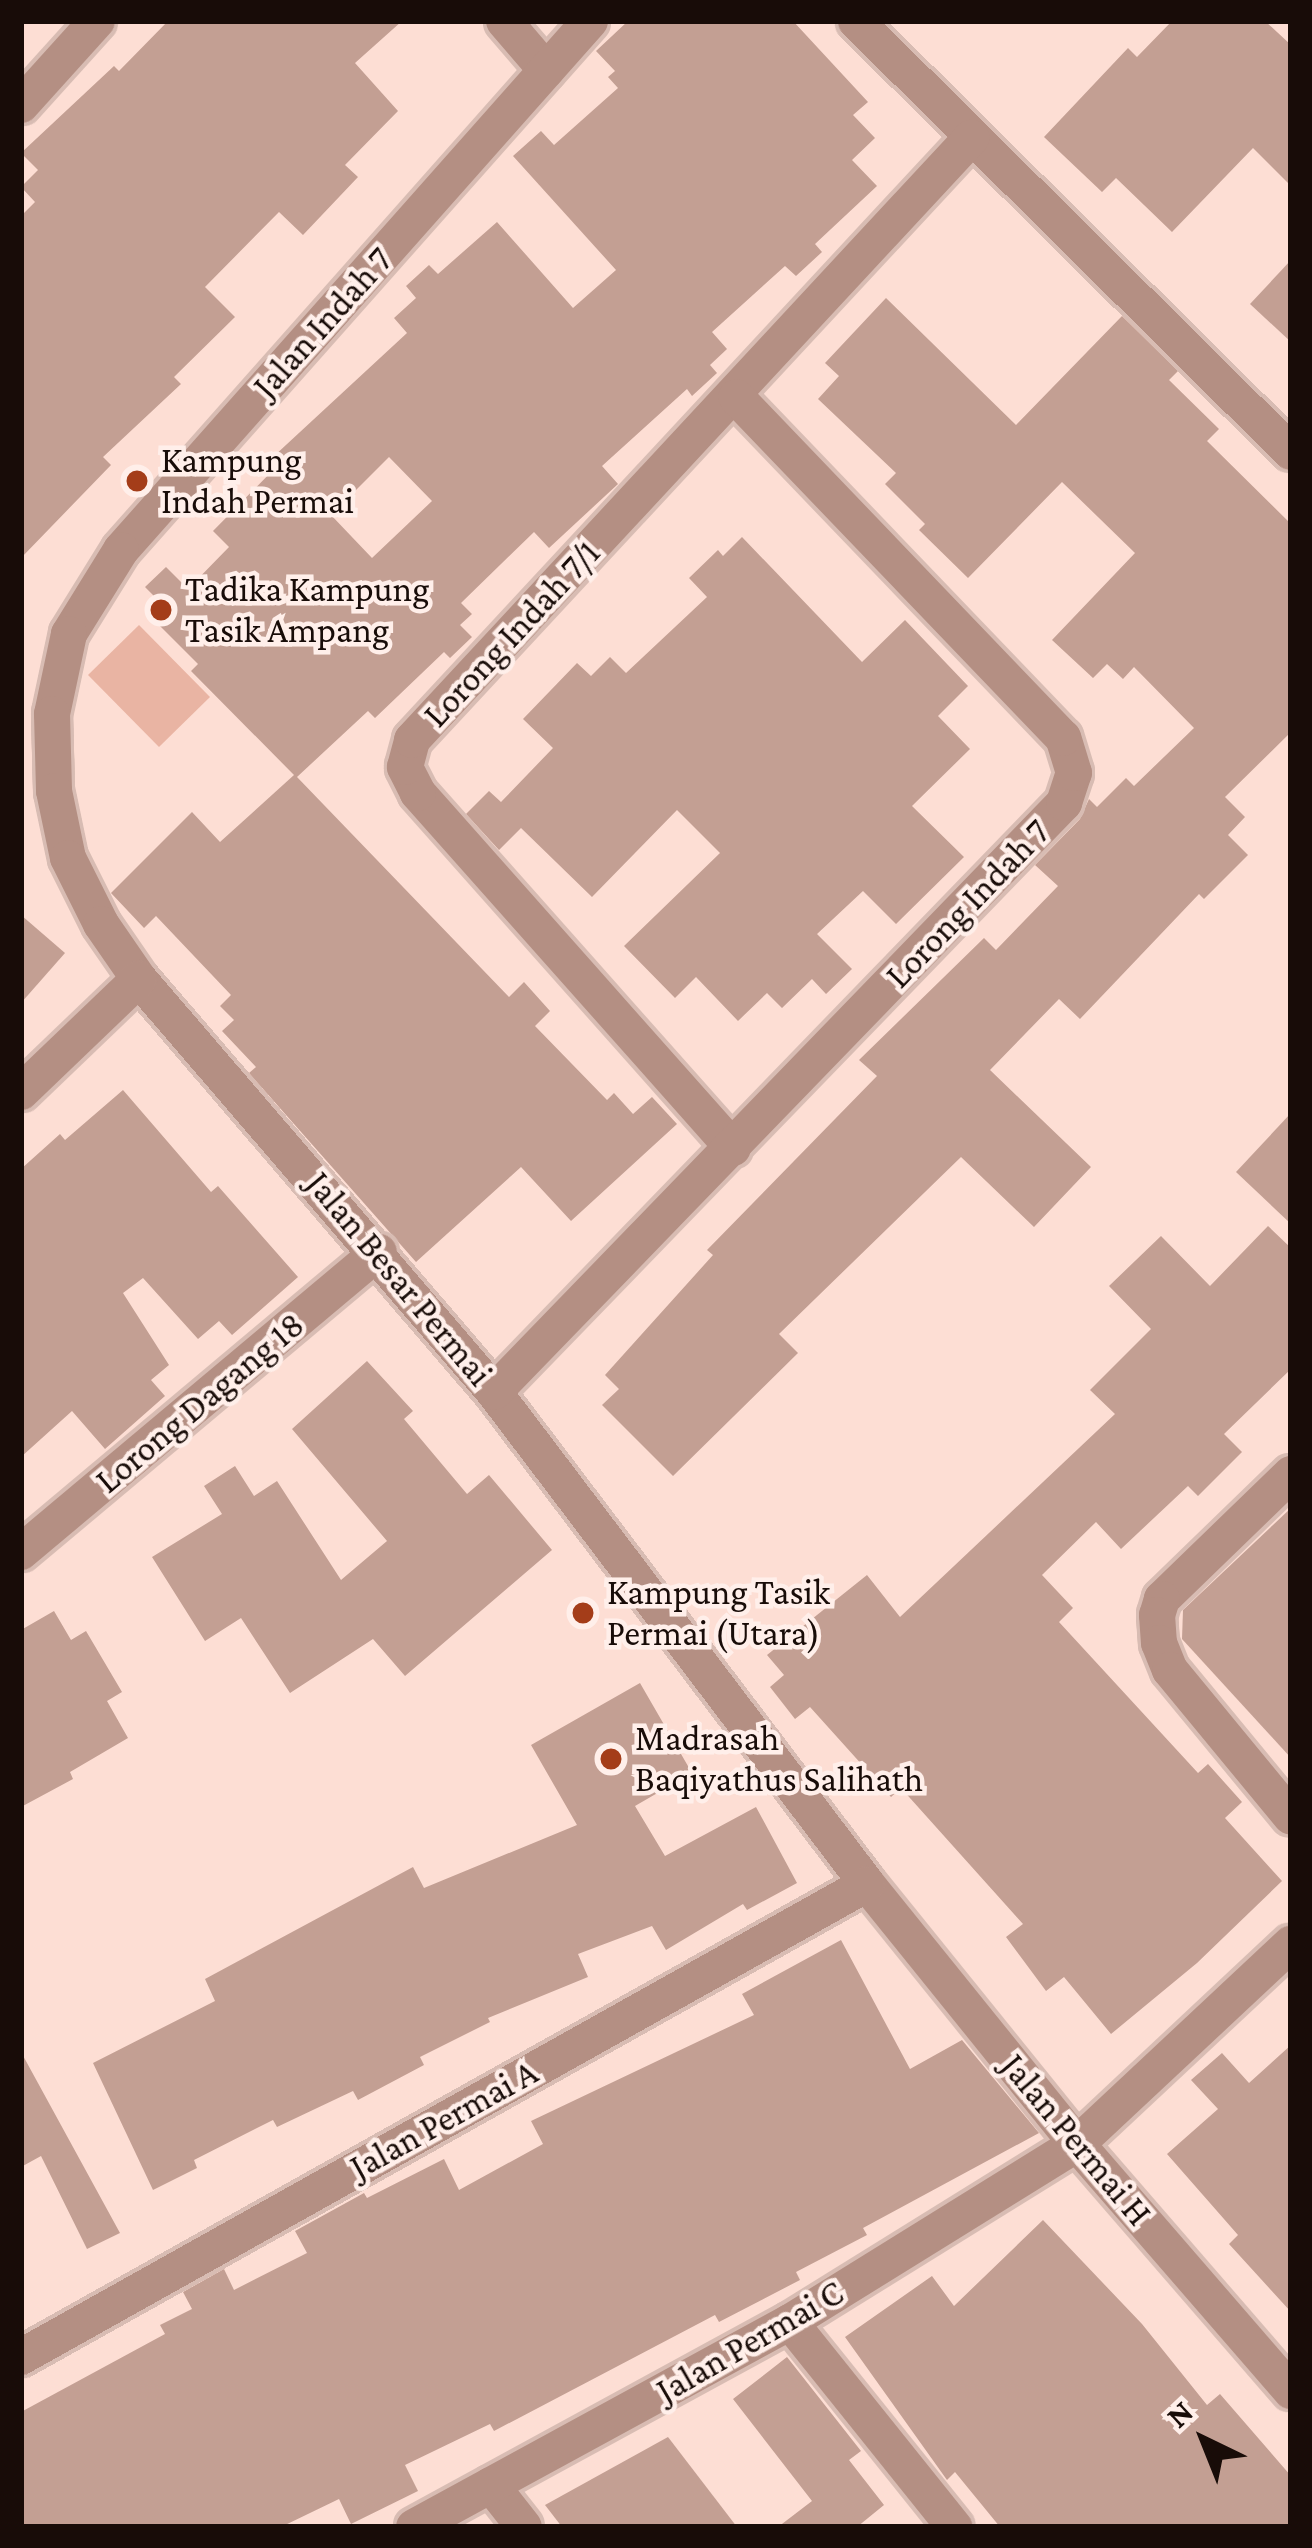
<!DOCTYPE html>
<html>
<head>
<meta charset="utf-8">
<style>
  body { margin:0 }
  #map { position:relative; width:1312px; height:2548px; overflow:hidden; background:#fdded4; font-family:"Crimson Pro",serif }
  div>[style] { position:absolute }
  .green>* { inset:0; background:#e9b4a3 }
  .building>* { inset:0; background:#c39f93 }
  .roads { filter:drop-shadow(3px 0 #d8bcb3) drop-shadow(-3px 0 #d8bcb3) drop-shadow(0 3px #d8bcb3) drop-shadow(0 -3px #d8bcb3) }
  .minor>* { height:36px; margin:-18px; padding:0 18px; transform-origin:18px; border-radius:18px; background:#b48f83 }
  .dots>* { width:33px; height:33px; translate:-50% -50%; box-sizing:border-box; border:6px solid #ffefea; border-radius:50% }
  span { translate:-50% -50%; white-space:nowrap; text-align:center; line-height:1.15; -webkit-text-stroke:9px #ffefea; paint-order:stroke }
  .street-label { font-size:36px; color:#180c08 }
  .poi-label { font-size:36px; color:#180c08 }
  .left { translate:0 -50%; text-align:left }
  .frame { position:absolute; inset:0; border:24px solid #180c08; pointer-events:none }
  .north { position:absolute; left:1144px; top:2380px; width:120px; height:120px; -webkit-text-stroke:9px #ffefea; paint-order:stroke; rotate:317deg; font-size:33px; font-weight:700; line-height:48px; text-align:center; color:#180c08 }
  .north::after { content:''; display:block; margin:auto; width:42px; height:54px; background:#180c08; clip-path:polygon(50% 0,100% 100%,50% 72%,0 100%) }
</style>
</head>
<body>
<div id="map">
  <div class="green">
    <div style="clip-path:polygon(139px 625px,210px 697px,159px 747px,88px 675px)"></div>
  </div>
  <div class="building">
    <div style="clip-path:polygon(168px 21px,402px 21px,355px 63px,398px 111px,345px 165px,358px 177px,303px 235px,279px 212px,205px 287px,235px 317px,174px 377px,181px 384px,103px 457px,111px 465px,21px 558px,21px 216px,35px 202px,21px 187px,38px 170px,21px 153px,114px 66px,119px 71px)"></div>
    <div style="clip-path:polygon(evenodd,628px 21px,793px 21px,868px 102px,853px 115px,875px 138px,852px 160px,877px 186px,815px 244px,822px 252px,796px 276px,785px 266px,712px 332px,727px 349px,710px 365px,717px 373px,692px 396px,687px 389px,602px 466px,618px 484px,549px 548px,534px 532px,461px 603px,472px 614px,460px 625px,472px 637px,450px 658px,444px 652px,375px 718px,368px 711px,297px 777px,509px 997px,524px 982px,550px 1011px,535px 1026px,607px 1100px,614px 1093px,633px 1114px,652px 1097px,677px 1124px,571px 1221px,521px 1167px,416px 1262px,249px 1073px,256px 1067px,222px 1031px,234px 1020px,220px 1006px,231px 995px,156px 916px,144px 928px,111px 893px,192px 812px,220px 842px,294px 775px,191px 671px,198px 664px,145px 611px,157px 599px,145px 587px,166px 567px,188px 589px,229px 547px,213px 531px,280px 463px,273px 457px,407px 333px,394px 318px,416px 298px,406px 286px,429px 265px,438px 274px,497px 222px,573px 308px,616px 270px,513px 156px,541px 131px,554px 145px,618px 88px,608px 77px,615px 71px,596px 51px,628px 21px,389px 457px,432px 501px,372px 558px,331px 515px,389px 457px)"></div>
    <div style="clip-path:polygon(1172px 21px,1265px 21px,1291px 45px,1291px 186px,1253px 148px,1172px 232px,1116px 178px,1102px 192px,1044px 137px,1128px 48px,1137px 57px)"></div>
    <div style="clip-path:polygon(1291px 260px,1291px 342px,1250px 304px)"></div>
    <div style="clip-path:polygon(886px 298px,1016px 425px,1122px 316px,1178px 371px,1169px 380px,1219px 429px,1207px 441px,1291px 524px,1291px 732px,1225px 797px,1245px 817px,1228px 835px,1248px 855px,1204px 899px,1199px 894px,1080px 1019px,1059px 999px,990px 1070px,1091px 1167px,1034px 1227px,961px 1157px,779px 1334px,798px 1353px,673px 1476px,602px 1405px,619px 1389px,605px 1375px,713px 1255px,707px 1250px,877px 1076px,859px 1060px,984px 938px,996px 950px,1058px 886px,1035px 865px,1080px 819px,1089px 799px,1097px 807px,1126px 778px,1134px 786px,1194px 728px,1134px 667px,1123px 679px,1107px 664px,1093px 678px,1052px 640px,1135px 553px,1062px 482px,968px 578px,919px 530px,925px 524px,885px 484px,896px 473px,818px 399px,839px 376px,825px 363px)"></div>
    <div style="clip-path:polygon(742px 537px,862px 662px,905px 620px,968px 686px,938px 716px,970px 749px,912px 806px,964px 857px,896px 924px,863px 891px,817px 934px,852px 969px,826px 994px,812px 979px,782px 1008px,767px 993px,738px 1021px,696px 977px,675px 998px,624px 946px,720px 853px,677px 810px,592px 897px,521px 828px,499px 850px,466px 814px,489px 791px,501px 802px,553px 748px,523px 719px,577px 663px,591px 676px,610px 657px,626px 673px,707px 597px,689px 578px,718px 550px,723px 556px)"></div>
    <div style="clip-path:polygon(21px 915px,65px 953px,21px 1003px)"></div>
    <div style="clip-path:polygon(123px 1090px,211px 1192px,218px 1186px,298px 1277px,232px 1335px,219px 1321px,198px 1339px,143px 1278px,123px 1293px,169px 1365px,151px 1380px,165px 1396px,105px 1449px,72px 1411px,21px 1457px,21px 1169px,60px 1134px,65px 1140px)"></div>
    <div style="clip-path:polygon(1291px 1113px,1291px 1224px,1236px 1172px)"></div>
    <div style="clip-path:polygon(1268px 1226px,1291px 1248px,1291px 1369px,1224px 1434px,1242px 1452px,1198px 1496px,1188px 1486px,1121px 1549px,1096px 1522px,1042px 1575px,1073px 1608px,1059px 1622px,1198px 1773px,1208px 1764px,1242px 1802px,1225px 1818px,1282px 1881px,1197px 1963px,1111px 2034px,1064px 1977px,1046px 1991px,1006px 1937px,1023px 1924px,901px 1788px,891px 1797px,810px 1707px,795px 1719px,770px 1687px,784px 1675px,767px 1655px,867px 1575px,900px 1617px,1115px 1414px,1090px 1390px,1151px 1329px,1109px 1286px,1161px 1236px,1210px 1286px)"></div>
    <div style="clip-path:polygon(367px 1361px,413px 1411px,404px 1419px,467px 1494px,489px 1475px,552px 1550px,405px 1676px,373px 1639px,290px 1693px,241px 1618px,205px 1641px,152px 1557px,222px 1514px,204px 1486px,235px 1466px,254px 1496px,277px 1481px,341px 1580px,387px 1541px,292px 1429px)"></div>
    <div style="clip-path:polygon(1291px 1508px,1291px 1758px,1182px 1639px,1183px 1610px)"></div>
    <div style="clip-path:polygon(54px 1611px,71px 1640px,86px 1631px,122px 1692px,107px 1701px,128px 1738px,70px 1772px,73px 1779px,21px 1807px,21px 1630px)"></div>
    <div style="clip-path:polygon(640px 1683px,692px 1773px,635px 1806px,665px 1856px,756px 1807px,797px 1883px,747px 1910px,743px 1904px,666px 1950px,652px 1926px,578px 1954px,588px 1977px,488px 2018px,490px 2022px,420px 2057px,424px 2065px,358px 2100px,353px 2091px,277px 2127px,273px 2120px,194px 2160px,197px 2168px,153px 2190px,93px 2063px,215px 2001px,205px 1979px,413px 1867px,424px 1888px,577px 1825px,531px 1745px)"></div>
    <div style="clip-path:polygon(841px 1940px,910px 2069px,962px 2040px,1039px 2133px,863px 2228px,867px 2235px,796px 2272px,800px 2280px,719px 2322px,715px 2315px,494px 2431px,490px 2424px,405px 2465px,418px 2491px,351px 2524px,339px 2499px,281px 2527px,21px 2527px,21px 2412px,165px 2334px,160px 2325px,192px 2309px,183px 2292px,224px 2269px,234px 2290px,307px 2253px,295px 2231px,364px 2193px,367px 2198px,444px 2159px,459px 2190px,543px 2144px,531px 2121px,754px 2015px,742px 1994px)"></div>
    <div style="clip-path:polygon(1291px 2045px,1291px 2312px,1229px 2244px,1238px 2235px,1167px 2154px,1218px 2109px,1191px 2080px,1222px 2053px,1249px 2083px)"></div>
    <div style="clip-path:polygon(21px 2052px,120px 2233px,87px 2249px,41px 2156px,21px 2167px)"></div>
    <div style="clip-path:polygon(1043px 2220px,1142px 2324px,1207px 2405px,1220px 2394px,1291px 2476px,1291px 2527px,1000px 2527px,955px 2472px,947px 2480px,845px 2337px,932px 2276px,954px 2306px)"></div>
    <div style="clip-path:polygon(787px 2357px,861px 2451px,849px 2460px,884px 2505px,857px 2527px,778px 2527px,812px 2501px,733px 2399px)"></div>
    <div style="clip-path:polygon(668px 2437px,737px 2527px,562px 2527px,545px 2505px)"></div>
  </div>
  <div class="roads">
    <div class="minor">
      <div style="left:504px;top:21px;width:65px;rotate:49.4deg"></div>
      <div style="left:590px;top:21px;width:707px;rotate:131.56deg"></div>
      <div style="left:121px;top:550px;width:99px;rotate:121.8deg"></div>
      <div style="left:69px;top:634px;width:82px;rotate:102deg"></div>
      <div style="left:52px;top:714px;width:77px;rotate:88.5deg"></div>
      <div style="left:54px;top:791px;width:68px;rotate:78.2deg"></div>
      <div style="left:68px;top:858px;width:74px;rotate:63.4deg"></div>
      <div style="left:101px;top:924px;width:67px;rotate:55.4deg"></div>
      <div style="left:139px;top:979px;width:545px;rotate:49.32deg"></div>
      <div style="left:494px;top:1392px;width:617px;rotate:52.83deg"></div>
      <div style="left:867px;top:1884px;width:334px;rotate:51.1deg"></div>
      <div style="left:1077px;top:2144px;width:327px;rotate:49.1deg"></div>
      <div style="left:856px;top:21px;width:612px;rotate:44.74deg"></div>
      <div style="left:21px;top:105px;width:113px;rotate:-47.9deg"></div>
      <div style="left:21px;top:1092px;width:163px;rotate:-43.8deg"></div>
      <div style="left:733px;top:1148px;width:475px;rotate:-131.6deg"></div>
      <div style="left:418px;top:793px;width:29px;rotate:-117deg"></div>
      <div style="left:405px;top:767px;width:28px;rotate:-75deg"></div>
      <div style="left:412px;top:740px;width:822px;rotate:-47.12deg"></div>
      <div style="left:494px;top:1392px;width:820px;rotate:-45.94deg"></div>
      <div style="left:1064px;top:803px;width:32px;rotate:-72deg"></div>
      <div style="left:1074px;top:773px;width:37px;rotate:-107deg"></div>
      <div style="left:1063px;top:738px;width:472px;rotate:-133.8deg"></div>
      <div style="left:1291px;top:1474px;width:180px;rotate:135.9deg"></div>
      <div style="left:1162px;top:1599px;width:17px;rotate:107deg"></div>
      <div style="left:1157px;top:1615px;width:28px;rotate:86deg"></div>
      <div style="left:1159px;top:1643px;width:29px;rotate:68deg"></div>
      <div style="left:1170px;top:1670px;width:190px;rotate:50.5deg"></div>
      <div style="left:21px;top:1552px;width:467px;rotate:-40deg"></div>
      <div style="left:790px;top:2322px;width:263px;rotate:51.3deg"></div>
      <div style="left:21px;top:2357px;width:969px;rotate:-29.21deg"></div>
      <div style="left:491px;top:2485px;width:53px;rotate:51.8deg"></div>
      <div style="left:414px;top:2527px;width:428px;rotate:-28.6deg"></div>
      <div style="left:790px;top:2322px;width:338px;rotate:-31.8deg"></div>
      <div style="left:1077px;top:2144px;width:293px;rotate:-43.1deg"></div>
    </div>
  </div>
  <div class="dots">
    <div style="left:137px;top:481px;background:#a43d19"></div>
    <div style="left:161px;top:610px;background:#a43d19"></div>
    <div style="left:583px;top:1613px;background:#a43d19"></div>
    <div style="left:611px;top:1759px;background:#a43d19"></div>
  </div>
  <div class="street-label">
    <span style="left:323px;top:323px;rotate:-48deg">Jalan Indah 7</span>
    <span style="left:512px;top:634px;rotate:-47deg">Lorong Indah 7/1</span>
    <span style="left:968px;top:904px;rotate:-46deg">Lorong Indah 7</span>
    <span style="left:399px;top:1279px;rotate:50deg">Jalan Besar Permai</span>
    <span style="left:200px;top:1403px;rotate:-40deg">Lorong Dagang 18</span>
    <span style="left:444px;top:2120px;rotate:-29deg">Jalan Permai A</span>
    <span style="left:1076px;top:2140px;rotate:50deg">Jalan Permai H</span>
    <span style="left:750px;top:2342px;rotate:-30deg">Jalan Permai C</span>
  </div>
  <div class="poi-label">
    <span class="left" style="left:161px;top:481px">Kampung<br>Indah Permai</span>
    <span class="left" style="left:185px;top:610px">Tadika Kampung<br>Tasik Ampang</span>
    <span class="left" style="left:607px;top:1613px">Kampung Tasik<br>Permai (Utara)</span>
    <span class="left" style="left:635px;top:1759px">Madrasah<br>Baqiyathus Salihath</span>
  </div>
  <div class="frame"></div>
  <div class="north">N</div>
</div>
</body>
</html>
